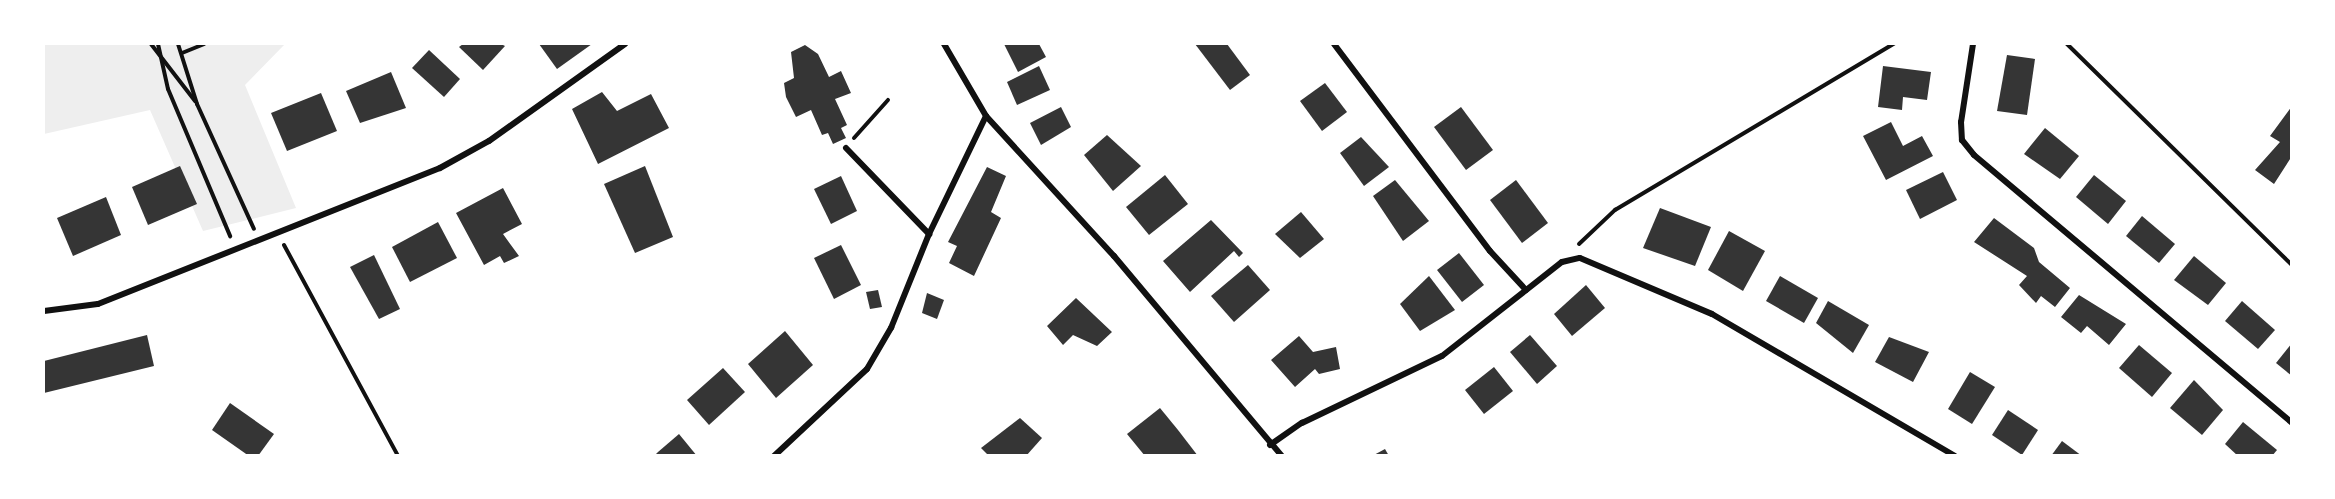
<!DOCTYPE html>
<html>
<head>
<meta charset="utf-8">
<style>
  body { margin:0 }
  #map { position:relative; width:2335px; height:499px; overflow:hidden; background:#fff; font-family:Quicksand,sans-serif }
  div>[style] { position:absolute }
  .green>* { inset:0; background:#eee }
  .building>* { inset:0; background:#353535 }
  .path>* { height:4px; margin:-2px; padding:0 2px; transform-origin:2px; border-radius:2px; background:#111 }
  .minor>* { height:6px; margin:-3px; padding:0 3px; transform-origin:3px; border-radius:3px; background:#111 }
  span { translate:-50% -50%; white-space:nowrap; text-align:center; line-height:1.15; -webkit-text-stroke:5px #fff; paint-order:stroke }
  .frame { position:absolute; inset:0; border:45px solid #fff; pointer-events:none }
</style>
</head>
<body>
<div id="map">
  <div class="green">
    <div style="clip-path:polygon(44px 44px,285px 44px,245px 85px,296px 208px,203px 231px,150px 110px,44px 134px)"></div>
  </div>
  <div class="building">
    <div style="clip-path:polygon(463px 44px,501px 44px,505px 46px,483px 70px,459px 47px)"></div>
    <div style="clip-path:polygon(539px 44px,592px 44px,557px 69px)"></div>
    <div style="clip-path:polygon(1004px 44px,1039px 44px,1046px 57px,1018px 72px)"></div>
    <div style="clip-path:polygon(1195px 44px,1227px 44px,1250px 75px,1230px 90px)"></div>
    <div style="clip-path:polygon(805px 45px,818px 54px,829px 77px,841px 71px,851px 93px,835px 99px,847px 125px,841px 128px,846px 138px,833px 144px,828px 133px,822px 135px,811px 110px,796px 117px,786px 97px,784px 83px,794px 78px,791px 52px)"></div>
    <div style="clip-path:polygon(429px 50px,460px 79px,444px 97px,412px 68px)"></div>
    <div style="clip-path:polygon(2007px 55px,2035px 59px,2027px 115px,1997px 111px)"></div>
    <div style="clip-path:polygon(1039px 66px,1050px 90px,1017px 105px,1007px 82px)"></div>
    <div style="clip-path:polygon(1883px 66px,1931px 72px,1927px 100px,1903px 97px,1902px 110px,1878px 107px)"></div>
    <div style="clip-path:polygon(391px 72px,406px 108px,360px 123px,346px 91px)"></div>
    <div style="clip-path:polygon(1325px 83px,1347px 112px,1322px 131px,1300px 101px)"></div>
    <div style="clip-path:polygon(602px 92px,617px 111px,651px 94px,669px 128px,598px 164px,572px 109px)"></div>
    <div style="clip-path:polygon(321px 93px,337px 131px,287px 151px,271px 113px)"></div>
    <div style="clip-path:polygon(2292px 106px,2292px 156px,2274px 184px,2255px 170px,2280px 142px,2270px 136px)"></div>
    <div style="clip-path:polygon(1061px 107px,1071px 127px,1041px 145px,1030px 123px)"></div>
    <div style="clip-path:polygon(1461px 107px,1493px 150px,1466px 170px,1434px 127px)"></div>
    <div style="clip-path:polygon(1891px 122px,1903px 146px,1922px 136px,1933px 156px,1886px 180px,1863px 136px)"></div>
    <div style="clip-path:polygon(2045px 128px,2079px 156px,2060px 179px,2024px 154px)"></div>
    <div style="clip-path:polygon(1107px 135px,1141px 166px,1113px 191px,1084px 155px)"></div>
    <div style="clip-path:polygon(1361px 137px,1389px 167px,1364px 186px,1340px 153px)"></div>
    <div style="clip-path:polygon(180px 166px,197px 204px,148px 225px,132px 187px)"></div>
    <div style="clip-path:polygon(645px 166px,673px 237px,635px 253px,604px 184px)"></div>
    <div style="clip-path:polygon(987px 167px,1006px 176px,991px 212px,1001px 218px,974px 276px,949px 263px,957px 246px,948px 242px)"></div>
    <div style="clip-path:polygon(1943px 172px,1957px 200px,1920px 219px,1906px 190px)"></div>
    <div style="clip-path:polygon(1165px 175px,1188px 204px,1149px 235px,1126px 207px)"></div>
    <div style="clip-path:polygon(2094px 175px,2126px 201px,2108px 224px,2076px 197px)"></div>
    <div style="clip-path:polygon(841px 176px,857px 211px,831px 224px,814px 189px)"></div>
    <div style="clip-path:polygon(1395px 180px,1429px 221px,1403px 241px,1373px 196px)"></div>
    <div style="clip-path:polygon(1516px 180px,1548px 223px,1522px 243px,1490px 200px)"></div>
    <div style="clip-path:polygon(503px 188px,522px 224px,503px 234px,519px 256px,504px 263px,500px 256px,484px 265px,456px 213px)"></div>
    <div style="clip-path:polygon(106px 197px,121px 235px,73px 256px,57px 218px)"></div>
    <div style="clip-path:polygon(1660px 208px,1711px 227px,1695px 266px,1643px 248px)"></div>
    <div style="clip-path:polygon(1301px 212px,1324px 239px,1300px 258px,1275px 234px)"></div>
    <div style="clip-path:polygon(2142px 216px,2175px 244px,2159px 263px,2126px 236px)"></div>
    <div style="clip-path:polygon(1994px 218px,2034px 248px,2039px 262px,2070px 288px,2055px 307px,2041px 296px,2036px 303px,2019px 285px,2027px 276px,1974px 242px)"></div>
    <div style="clip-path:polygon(1211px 220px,1243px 253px,1239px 257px,1234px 251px,1190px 292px,1163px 261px)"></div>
    <div style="clip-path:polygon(438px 222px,457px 258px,410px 282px,392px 247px)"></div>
    <div style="clip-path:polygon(1729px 231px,1765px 251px,1743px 291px,1708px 270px)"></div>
    <div style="clip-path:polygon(841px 245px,861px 285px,834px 299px,814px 258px)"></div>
    <div style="clip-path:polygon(1459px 253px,1484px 285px,1462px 302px,1437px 270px)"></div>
    <div style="clip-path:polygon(374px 255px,400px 309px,379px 319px,350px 267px)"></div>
    <div style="clip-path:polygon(2194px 256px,2226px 283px,2208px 305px,2174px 280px)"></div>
    <div style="clip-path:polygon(1248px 265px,1270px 290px,1234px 322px,1211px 296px)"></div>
    <div style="clip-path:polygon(1429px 276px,1455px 310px,1420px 331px,1400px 304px)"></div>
    <div style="clip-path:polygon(1780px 276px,1818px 298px,1804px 323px,1766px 301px)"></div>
    <div style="clip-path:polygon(1586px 285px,1605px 308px,1572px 336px,1554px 314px)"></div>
    <div style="clip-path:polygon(878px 290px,882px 307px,870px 309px,866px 292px)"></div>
    <div style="clip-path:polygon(927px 293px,944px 300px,937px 319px,922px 313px)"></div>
    <div style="clip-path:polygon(2079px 295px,2126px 324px,2109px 345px,2087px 326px,2081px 333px,2061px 317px)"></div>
    <div style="clip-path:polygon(1076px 298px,1112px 332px,1097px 346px,1073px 335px,1063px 345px,1047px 326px)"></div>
    <div style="clip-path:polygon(1828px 301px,1869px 325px,1853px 353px,1816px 323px)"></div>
    <div style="clip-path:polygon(2242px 301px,2275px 330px,2258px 349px,2225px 321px)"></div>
    <div style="clip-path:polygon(785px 331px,813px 365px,776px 398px,748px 364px)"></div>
    <div style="clip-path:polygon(147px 335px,154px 366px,44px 393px,44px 361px)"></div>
    <div style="clip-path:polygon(1530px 335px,1557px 366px,1537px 384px,1510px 352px)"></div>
    <div style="clip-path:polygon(1299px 336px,1313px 352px,1336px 347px,1340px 369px,1319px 374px,1315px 369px,1295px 387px,1271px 360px)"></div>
    <div style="clip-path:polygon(1889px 337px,1929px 352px,1913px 382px,1875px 362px)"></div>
    <div style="clip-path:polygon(2292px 343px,2292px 376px,2276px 363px)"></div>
    <div style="clip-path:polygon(2139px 345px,2172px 373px,2152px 397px,2119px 368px)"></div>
    <div style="clip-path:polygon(1494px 367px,1513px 391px,1484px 414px,1465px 390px)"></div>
    <div style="clip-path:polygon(723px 368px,745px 392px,709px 425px,687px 400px)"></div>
    <div style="clip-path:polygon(1970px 372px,1995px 387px,1972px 424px,1948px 409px)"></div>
    <div style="clip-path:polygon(2194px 380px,2223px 410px,2202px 435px,2170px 408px)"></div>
    <div style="clip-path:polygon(230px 403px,274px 434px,258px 456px,249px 456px,212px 430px)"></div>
    <div style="clip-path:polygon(1160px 408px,1178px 430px,1198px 456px,1145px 456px,1127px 434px)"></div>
    <div style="clip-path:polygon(2008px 410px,2038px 430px,2022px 455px,1992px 435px)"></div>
    <div style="clip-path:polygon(1020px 418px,1042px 438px,1026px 456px,989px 456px,981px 448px)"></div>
    <div style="clip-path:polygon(2243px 422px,2277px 450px,2272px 456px,2238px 456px,2225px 444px)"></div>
    <div style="clip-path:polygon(679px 434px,697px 456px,654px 456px,658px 452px)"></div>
    <div style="clip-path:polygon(2062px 441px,2082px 456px,2051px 456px)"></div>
    <div style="clip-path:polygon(1385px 449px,1389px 456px,1372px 456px)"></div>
  </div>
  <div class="path">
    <div style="left:151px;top:44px;width:72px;rotate:52.3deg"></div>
    <div style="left:158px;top:44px;width:46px;rotate:77.5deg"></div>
    <div style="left:168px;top:89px;width:160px;rotate:67.1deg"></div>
    <div style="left:178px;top:44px;width:63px;rotate:72.4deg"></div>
    <div style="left:197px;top:104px;width:137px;rotate:65.5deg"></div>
    <div style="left:2067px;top:44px;width:315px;rotate:44.5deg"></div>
    <div style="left:182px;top:53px;width:24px;rotate:-22deg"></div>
    <div style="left:854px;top:138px;width:51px;rotate:-48.2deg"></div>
    <div style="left:1579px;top:244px;width:50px;rotate:-43.4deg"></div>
    <div style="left:1615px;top:210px;width:325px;rotate:-30.8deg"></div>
    <div style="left:284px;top:245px;width:240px;rotate:61.6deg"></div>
  </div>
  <div class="minor">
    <div style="left:944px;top:44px;width:83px;rotate:59.7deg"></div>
    <div style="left:986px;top:116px;width:190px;rotate:47.6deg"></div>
    <div style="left:1114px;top:256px;width:261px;rotate:50deg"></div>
    <div style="left:1334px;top:44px;width:259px;rotate:53deg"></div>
    <div style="left:1490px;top:251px;width:53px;rotate:47.3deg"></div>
    <div style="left:1973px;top:44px;width:79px;rotate:98.7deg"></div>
    <div style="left:1961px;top:122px;width:18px;rotate:87deg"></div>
    <div style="left:1962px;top:140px;width:19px;rotate:51deg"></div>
    <div style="left:1974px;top:155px;width:416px;rotate:40.1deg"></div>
    <div style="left:846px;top:148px;width:120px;rotate:46deg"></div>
    <div style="left:44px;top:311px;width:54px;rotate:-7.4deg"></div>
    <div style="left:98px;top:304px;width:368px;rotate:-21.7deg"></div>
    <div style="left:440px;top:168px;width:56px;rotate:-28.9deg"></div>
    <div style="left:489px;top:141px;width:167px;rotate:-35.5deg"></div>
    <div style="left:1270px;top:445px;width:39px;rotate:-35deg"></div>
    <div style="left:1302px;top:423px;width:155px;rotate:-25.6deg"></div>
    <div style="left:1442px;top:356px;width:152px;rotate:-38.1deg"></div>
    <div style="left:1562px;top:262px;width:18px;rotate:-13deg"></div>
    <div style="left:1580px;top:258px;width:143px;rotate:23deg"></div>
    <div style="left:1712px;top:314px;width:281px;rotate:30.3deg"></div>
    <div style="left:774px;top:456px;width:127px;rotate:-43.1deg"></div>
    <div style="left:867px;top:369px;width:48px;rotate:-59.7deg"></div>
    <div style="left:891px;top:328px;width:101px;rotate:-68deg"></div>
    <div style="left:929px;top:234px;width:131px;rotate:-64.2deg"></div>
  </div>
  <div class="frame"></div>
</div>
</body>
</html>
